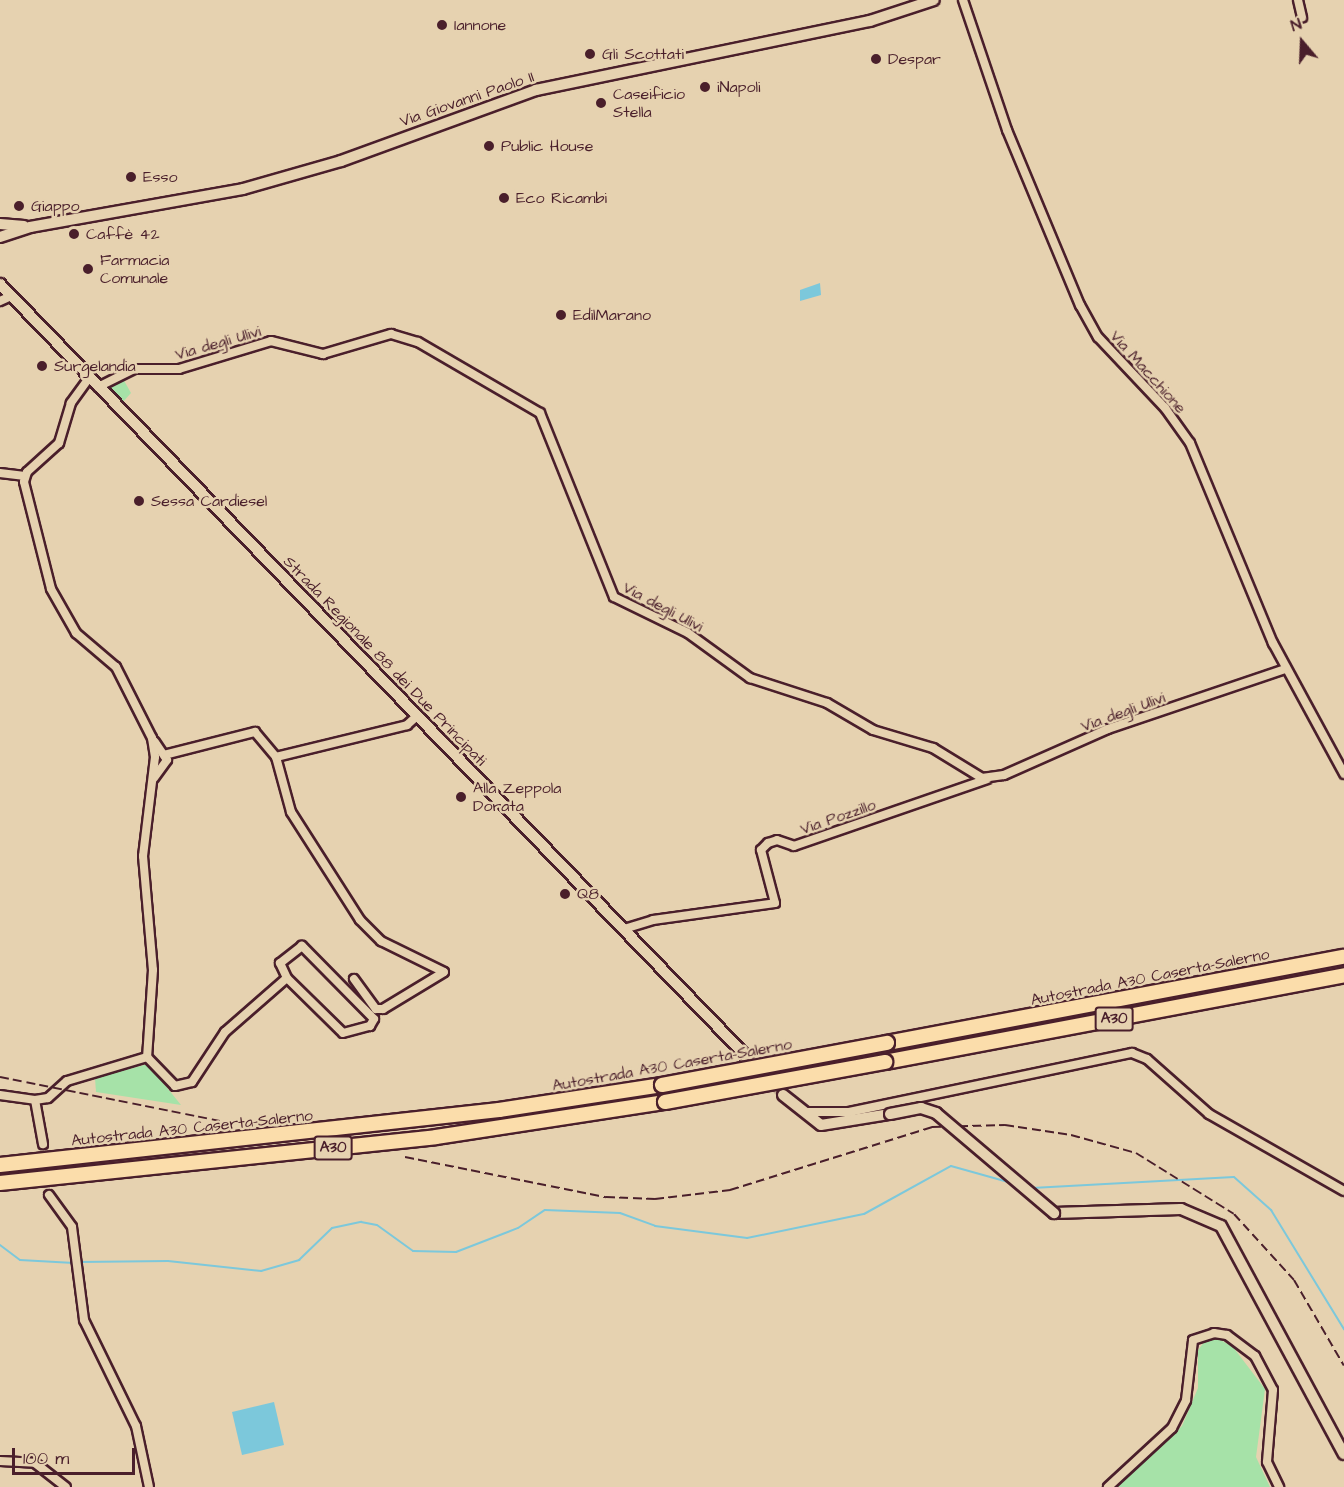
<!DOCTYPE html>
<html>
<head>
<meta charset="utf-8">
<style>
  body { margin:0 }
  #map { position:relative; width:1344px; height:1487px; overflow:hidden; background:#e6d2b0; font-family:"Architects Daughter",sans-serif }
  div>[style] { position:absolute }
  .green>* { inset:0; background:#a6e2a8 }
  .water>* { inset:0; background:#7cc8db }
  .stream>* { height:2px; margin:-1px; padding:0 1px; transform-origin:1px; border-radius:1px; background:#7cc8db }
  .street-tunnel>* { height:8px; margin-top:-4px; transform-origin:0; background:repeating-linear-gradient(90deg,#c7ae95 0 8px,transparent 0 12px) }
  .secondary-tunnel>* { height:10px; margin-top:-5px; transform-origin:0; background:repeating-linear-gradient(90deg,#c7ae95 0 10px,transparent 0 15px) }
  .roads { filter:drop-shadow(2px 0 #4a1f2b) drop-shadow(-2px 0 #4a1f2b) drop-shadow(0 2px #4a1f2b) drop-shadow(0 -2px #4a1f2b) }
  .street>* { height:8px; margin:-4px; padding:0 4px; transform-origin:4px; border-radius:4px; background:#e6d2b0 }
  .secondary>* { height:10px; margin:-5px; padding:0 5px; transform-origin:5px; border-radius:5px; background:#e6d2b0 }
  .highway>* { height:14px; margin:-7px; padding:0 7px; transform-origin:7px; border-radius:7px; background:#fbddab }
  .rail>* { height:2px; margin-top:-1px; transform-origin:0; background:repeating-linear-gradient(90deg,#4a1f2b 0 9px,transparent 0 13.5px) }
  .bridges { filter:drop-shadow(2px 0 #4a1f2b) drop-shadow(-2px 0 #4a1f2b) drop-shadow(0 2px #4a1f2b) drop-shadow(0 -2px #4a1f2b) }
  .secondary-bridge>* { height:10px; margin:-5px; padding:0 5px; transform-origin:5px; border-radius:5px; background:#e6d2b0 }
  .highway-bridge>* { height:14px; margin:-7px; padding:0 7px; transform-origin:7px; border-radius:7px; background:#fbddab }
  .dots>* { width:16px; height:16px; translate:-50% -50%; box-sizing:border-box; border:3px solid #e6d2b0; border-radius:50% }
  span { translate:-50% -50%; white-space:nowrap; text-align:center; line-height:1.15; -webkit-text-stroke:5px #e6d2b0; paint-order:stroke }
  .shield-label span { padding:2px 4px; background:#e6d2b0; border:2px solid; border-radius:4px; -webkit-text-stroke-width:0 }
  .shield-label { font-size:15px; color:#4a1f2b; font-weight:700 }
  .poi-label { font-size:16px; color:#4a1f2b }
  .left { translate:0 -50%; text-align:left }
  .street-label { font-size:16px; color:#4a1f2b }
  .north { position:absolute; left:1272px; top:12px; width:60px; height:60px; -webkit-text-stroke:4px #e6d2b0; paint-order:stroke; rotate:341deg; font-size:16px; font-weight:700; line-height:24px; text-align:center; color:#4a1f2b }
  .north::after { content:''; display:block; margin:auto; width:21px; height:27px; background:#4a1f2b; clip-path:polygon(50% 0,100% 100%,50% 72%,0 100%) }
  .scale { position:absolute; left:12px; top:1448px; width:123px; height:27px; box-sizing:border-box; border:3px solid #4a1f2b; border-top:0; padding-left:8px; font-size:18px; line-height:21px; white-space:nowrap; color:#4a1f2b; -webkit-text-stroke:4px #e6d2b0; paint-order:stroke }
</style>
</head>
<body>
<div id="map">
  <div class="green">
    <div style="clip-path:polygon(122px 377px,131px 393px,122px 403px,106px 386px)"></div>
    <div style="clip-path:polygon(148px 1064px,181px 1105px,96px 1092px,95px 1078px)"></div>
    <div style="clip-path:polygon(1219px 1339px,1233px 1347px,1265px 1389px,1256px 1457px,1270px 1487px,1116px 1487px,1182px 1426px,1198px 1388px,1198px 1350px,1205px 1341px)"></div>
  </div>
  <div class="water">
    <div style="clip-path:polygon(820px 283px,821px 295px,800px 301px,800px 290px)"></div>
    <div style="clip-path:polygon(274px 1402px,284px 1445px,242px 1455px,232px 1412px)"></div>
  </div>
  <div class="stream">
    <div style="left:1032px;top:1188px;width:202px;rotate:-3.1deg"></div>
    <div style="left:1234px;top:1177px;width:50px;rotate:41.7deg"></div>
    <div style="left:1271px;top:1210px;width:140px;rotate:58.5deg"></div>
    <div style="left:0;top:1245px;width:25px;rotate:37deg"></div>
    <div style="left:20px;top:1260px;width:54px;rotate:3.2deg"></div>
    <div style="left:79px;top:1262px;width:89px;rotate:-0.6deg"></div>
    <div style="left:168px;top:1261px;width:94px;rotate:6.1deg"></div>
    <div style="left:261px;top:1271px;width:40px;rotate:-16deg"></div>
    <div style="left:299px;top:1260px;width:46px;rotate:-44.1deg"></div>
    <div style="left:332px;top:1228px;width:30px;rotate:-12deg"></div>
    <div style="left:361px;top:1222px;width:16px;rotate:11deg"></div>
    <div style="left:377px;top:1225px;width:44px;rotate:35.8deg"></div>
    <div style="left:413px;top:1251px;width:43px;rotate:1.3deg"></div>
    <div style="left:456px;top:1252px;width:66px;rotate:-21.2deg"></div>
    <div style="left:518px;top:1228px;width:32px;rotate:-34deg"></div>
    <div style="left:545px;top:1210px;width:75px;rotate:2.3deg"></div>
    <div style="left:620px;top:1213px;width:37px;rotate:20deg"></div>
    <div style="left:655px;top:1226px;width:93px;rotate:7.4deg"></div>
    <div style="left:747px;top:1238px;width:119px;rotate:-11.6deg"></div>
    <div style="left:864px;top:1214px;width:99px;rotate:-28.9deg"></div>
    <div style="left:951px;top:1166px;width:63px;rotate:15.6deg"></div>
  </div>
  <div class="street-tunnel">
    <div style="left:43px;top:1144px;width:51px;rotate:83.3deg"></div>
  </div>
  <div class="secondary-tunnel">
    <div style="left:752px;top:1063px;width:45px;rotate:45.9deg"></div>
  </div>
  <div class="roads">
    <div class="street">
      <div style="left:963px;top:0;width:137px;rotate:71.3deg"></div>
      <div style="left:1007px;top:130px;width:190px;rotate:67.4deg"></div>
      <div style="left:1080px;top:305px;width:37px;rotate:61deg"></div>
      <div style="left:1098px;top:337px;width:98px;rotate:46.7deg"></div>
      <div style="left:1165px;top:408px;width:43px;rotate:54.5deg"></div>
      <div style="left:1190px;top:443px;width:217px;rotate:67.5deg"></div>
      <div style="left:1273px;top:643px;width:149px;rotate:61.5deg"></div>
      <div style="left:1298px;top:0;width:18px;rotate:77deg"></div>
      <div style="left:0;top:301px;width:12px;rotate:-24deg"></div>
      <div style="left:89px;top:378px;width:31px;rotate:126deg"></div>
      <div style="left:71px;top:403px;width:42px;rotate:106.7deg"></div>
      <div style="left:59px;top:443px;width:43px;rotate:137.8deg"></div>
      <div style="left:27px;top:472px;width:10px;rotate:107deg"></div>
      <div style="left:24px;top:482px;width:110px;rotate:75.8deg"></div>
      <div style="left:51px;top:589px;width:51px;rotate:60.4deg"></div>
      <div style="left:76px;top:633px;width:52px;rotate:40.4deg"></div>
      <div style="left:116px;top:667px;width:80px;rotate:63.1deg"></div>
      <div style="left:152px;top:738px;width:19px;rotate:81deg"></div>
      <div style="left:155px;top:757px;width:100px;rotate:96.9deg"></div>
      <div style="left:143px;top:856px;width:114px;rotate:85deg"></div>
      <div style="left:153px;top:970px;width:87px;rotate:93.9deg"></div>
      <div style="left:147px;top:1057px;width:40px;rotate:46deg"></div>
      <div style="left:175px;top:1086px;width:17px;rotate:-13deg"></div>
      <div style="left:192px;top:1082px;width:60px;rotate:-56.6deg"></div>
      <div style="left:225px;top:1032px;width:82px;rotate:-41.1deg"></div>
      <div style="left:287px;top:978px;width:78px;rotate:44.5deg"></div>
      <div style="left:343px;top:1033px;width:28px;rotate:-15deg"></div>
      <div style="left:370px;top:1026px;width:8px;rotate:-60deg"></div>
      <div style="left:374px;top:1019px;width:103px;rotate:-134.6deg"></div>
      <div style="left:302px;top:946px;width:28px;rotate:142deg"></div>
      <div style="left:280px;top:963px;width:17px;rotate:65deg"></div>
      <div style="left:98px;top:387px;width:40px;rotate:-26.6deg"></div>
      <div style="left:134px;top:369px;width:45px"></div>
      <div style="left:179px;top:369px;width:96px;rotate:-16.9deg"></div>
      <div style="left:271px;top:341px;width:54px;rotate:14deg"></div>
      <div style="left:323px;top:354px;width:71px;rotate:-16.4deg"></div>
      <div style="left:391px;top:334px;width:28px;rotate:17deg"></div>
      <div style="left:418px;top:342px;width:141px;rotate:30.2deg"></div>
      <div style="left:540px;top:413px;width:198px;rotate:68.1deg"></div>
      <div style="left:614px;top:597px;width:82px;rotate:25.9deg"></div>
      <div style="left:688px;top:633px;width:77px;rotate:36deg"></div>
      <div style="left:750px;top:678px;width:81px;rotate:18deg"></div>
      <div style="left:827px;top:703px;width:53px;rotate:30.4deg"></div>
      <div style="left:873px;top:730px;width:63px;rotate:16.7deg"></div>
      <div style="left:933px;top:748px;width:57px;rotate:31.5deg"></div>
      <div style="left:982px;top:778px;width:22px;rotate:-8deg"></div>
      <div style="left:1004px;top:775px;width:114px;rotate:-23.9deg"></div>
      <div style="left:1108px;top:729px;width:187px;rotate:-18.7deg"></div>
      <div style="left:0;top:473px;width:25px;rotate:7deg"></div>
      <div style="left:164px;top:755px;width:94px;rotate:-14.2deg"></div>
      <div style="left:255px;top:732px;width:33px;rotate:50deg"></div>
      <div style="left:276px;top:757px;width:135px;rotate:-13.7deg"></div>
      <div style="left:407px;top:725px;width:13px;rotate:-42deg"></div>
      <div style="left:276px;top:757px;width:57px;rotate:74.7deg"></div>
      <div style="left:291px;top:812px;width:128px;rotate:57.4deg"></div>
      <div style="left:360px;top:920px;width:30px;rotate:45deg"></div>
      <div style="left:381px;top:941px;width:70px;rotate:26.2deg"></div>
      <div style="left:154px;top:778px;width:22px;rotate:-54deg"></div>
      <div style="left:167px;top:760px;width:22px;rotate:-124deg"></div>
      <div style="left:624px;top:929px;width:30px;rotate:-17deg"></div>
      <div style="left:653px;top:920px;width:123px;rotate:-7.9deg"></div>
      <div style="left:775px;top:903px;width:55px;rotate:-104.8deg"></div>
      <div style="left:761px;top:850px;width:10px;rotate:-45deg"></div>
      <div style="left:768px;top:843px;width:9px;rotate:-18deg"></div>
      <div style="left:777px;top:840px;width:18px;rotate:19deg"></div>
      <div style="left:794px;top:846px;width:204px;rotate:-19.1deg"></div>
      <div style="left:354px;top:979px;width:37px;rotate:54deg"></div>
      <div style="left:376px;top:1009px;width:7px"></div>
      <div style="left:383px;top:1009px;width:71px;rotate:-31.2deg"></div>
      <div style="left:0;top:1095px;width:35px;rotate:8deg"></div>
      <div style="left:35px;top:1100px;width:45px;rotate:79.7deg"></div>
      <div style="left:35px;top:1100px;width:13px;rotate:-9deg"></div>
      <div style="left:48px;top:1098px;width:25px;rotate:-42deg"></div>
      <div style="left:67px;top:1081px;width:84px;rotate:-16.7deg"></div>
      <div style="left:807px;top:1112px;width:42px"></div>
      <div style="left:849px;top:1112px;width:289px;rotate:-11.8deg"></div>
      <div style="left:1132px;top:1053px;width:16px;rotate:22deg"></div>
      <div style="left:1147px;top:1059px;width:83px;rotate:41.6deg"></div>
      <div style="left:1209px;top:1114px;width:155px;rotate:29.7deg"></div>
      <div style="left:49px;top:1195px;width:39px;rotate:54deg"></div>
      <div style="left:72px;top:1227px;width:94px;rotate:82.6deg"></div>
      <div style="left:84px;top:1320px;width:118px;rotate:63.9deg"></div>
      <div style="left:136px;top:1426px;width:62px;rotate:78deg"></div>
      <div style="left:0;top:1461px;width:35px;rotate:3deg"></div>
      <div style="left:35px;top:1463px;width:39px;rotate:38deg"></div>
      <div style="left:1108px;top:1487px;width:87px;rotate:-42.7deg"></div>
      <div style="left:1172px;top:1428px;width:31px;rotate:-63deg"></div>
      <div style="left:1186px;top:1400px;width:60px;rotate:-83.3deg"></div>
      <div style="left:1193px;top:1340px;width:22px;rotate:-18deg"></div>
      <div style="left:1214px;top:1333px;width:13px;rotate:9deg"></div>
      <div style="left:1227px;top:1335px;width:35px;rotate:37deg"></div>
      <div style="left:1255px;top:1356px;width:38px;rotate:62deg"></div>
      <div style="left:1273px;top:1390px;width:72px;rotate:94.8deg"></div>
      <div style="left:1267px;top:1462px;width:28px;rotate:64deg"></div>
    </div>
    <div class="secondary">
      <div style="left:0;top:224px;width:24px;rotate:5deg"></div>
      <div style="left:0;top:237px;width:32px;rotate:-18deg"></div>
      <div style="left:30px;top:227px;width:216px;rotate:-10.1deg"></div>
      <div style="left:243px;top:189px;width:102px;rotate:-15.9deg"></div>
      <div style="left:341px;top:161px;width:208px;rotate:-20deg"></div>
      <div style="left:536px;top:90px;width:341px;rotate:-11.7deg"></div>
      <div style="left:870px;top:21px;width:67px;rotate:-18.2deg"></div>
      <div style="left:0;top:284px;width:1076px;rotate:45.98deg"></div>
      <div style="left:783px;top:1095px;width:48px;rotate:38.3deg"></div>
      <div style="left:821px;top:1125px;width:70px;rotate:-9.1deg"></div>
      <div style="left:1054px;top:1213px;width:127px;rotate:-1.8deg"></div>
      <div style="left:1181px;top:1209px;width:43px;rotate:23deg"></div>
      <div style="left:1221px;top:1226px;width:259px;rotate:61.7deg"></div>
    </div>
    <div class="highway">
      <div style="left:887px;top:1043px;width:465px;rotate:-10.7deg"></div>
      <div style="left:885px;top:1062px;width:467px;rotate:-10.7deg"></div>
      <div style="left:0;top:1165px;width:502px;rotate:-6.29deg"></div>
      <div style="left:499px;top:1110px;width:165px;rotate:-8.7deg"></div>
      <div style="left:0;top:1183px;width:438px;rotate:-6deg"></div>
      <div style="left:436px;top:1137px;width:232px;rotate:-8.7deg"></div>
    </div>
  </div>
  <div class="rail">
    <div style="left:0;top:1077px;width:224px;rotate:11.3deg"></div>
    <div style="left:405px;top:1157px;width:205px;rotate:11.3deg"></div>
    <div style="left:606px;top:1197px;width:49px;rotate:2.3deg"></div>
    <div style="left:655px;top:1199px;width:76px;rotate:-6.8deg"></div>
    <div style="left:730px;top:1190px;width:212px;rotate:-17.3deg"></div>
    <div style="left:932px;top:1127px;width:73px;rotate:-1.6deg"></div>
    <div style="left:1005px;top:1125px;width:67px;rotate:8.6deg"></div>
    <div style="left:1071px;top:1135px;width:67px;rotate:15.5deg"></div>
    <div style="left:1136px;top:1153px;width:115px;rotate:31.9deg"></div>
    <div style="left:1234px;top:1214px;width:89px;rotate:47.7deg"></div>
    <div style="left:1294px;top:1280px;width:99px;rotate:59.8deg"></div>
  </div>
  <div class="bridges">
    <div class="secondary-bridge">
      <div style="left:890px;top:1114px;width:32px;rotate:-11deg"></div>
      <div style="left:921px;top:1108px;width:16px;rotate:18deg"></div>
      <div style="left:936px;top:1113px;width:155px;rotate:40.3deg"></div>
    </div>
    <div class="highway-bridge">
      <div style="left:662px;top:1085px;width:229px;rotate:-10.6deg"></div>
      <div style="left:665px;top:1102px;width:224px;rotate:-10.3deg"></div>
    </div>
  </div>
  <div class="dots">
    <div style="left:442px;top:25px;background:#4a1f2b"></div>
    <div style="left:590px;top:54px;background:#4a1f2b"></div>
    <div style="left:876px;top:59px;background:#4a1f2b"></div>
    <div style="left:705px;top:87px;background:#4a1f2b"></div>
    <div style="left:601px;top:103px;background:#4a1f2b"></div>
    <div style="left:489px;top:146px;background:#4a1f2b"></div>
    <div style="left:131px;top:177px;background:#4a1f2b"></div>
    <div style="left:504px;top:198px;background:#4a1f2b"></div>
    <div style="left:19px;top:206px;background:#4a1f2b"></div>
    <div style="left:74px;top:234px;background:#4a1f2b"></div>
    <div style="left:88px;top:269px;background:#4a1f2b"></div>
    <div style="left:561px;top:315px;background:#4a1f2b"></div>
    <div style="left:42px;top:366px;background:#4a1f2b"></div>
    <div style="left:139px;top:501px;background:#4a1f2b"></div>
    <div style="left:461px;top:797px;background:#4a1f2b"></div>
    <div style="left:565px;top:894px;background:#4a1f2b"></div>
  </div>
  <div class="shield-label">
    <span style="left:1114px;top:1019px">A30</span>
    <span style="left:333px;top:1148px">A30</span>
  </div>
  <div class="poi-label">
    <span class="left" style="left:454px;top:25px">Iannone</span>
    <span class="left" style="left:602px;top:54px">Gli Scottati</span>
    <span class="left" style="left:888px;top:59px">Despar</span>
    <span class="left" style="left:717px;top:87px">iNapoli</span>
    <span class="left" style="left:613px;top:103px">Caseificio<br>Stella</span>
    <span class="left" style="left:501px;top:146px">Public House</span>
    <span class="left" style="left:143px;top:177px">Esso</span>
    <span class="left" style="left:516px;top:198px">Eco Ricambi</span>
    <span class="left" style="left:31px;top:206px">Giappo</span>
    <span class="left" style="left:86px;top:234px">Caffè 42</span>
    <span class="left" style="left:100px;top:269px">Farmacia<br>Comunale</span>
    <span class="left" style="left:573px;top:315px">EdilMarano</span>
    <span class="left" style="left:54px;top:366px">Surgelandia</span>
    <span class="left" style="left:151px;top:501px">Sessa Cardiesel</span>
    <span class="left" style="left:473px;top:797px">Alla Zeppola<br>Dorata</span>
    <span class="left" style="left:577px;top:894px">Q8</span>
  </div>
  <div class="street-label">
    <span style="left:467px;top:99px;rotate:-19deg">Via Giovanni Paolo II</span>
    <span style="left:218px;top:343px;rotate:-16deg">Via degli Ulivi</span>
    <span style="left:1148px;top:372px;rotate:48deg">Via Macchione</span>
    <span style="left:663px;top:607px;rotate:28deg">Via degli Ulivi</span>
    <span style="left:385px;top:661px;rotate:46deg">Strada Regionale 88 dei Due Principati</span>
    <span style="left:1123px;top:712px;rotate:-20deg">Via degli Ulivi</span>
    <span style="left:838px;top:817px;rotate:-19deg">Via Pozzillo</span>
    <span style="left:1150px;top:977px;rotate:-11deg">Autostrada A30 Caserta-Salerno</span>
    <span style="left:672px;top:1065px;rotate:-10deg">Autostrada A30 Caserta-Salerno</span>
    <span style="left:192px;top:1128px;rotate:-6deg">Autostrada A30 Caserta-Salerno</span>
  </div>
  <div class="north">N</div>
  <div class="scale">100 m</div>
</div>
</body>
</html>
